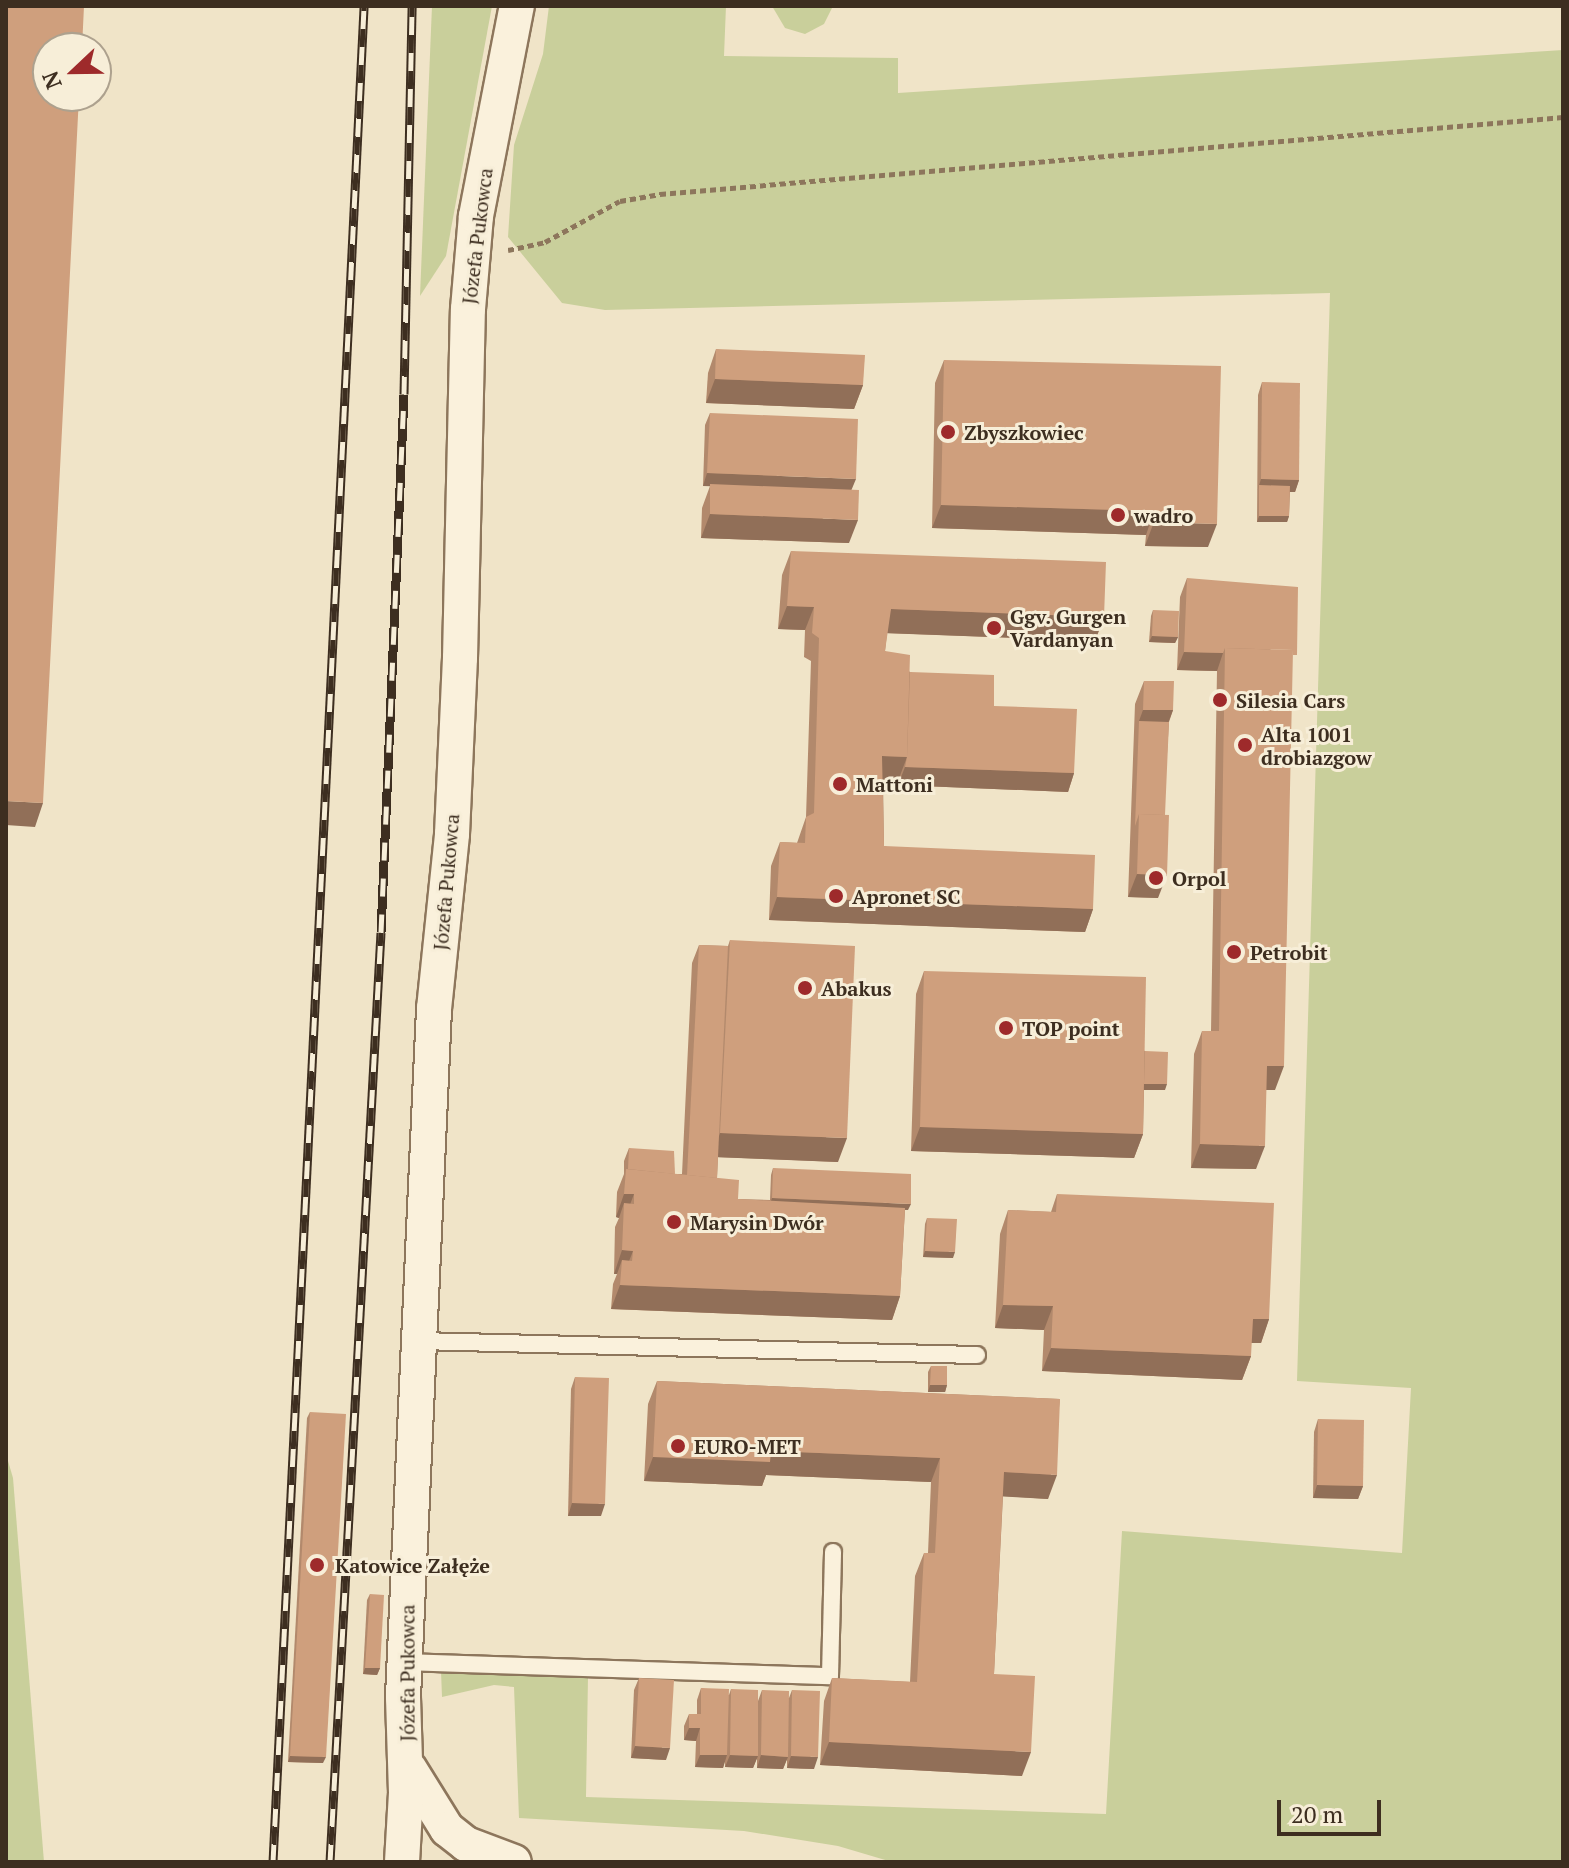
<!DOCTYPE html>
<html>
<head>
<meta charset="utf-8">
<style>
  body { margin:0 }
  #map { position:relative; width:1569px; height:1868px; overflow:hidden; background:#f0e4c8; font-family:"PT Serif",serif }
  div>[style] { position:absolute }
  .green>* { inset:0; background:#c9cf9b }
  .path>* { height:5px; margin-top:-2.5px; transform-origin:0; background:repeating-linear-gradient(90deg,#8d765c 0 6px,transparent 0 10px) }
  .roads { filter:drop-shadow(2px 0 #8d765c) drop-shadow(-2px 0 #8d765c) drop-shadow(0 2px #8d765c) drop-shadow(0 -2px #8d765c) }
  .service>* { height:16px; margin:-8px; padding:0 8px; transform-origin:8px; border-radius:8px; background:#faf1dc }
  .minor>* { height:34px; margin:-17px; padding:0 17px; transform-origin:17px; border-radius:17px; background:#faf1dc }
  .rail>* { height:9px; margin-top:-4.5px; transform-origin:0; background:repeating-linear-gradient(90deg,#f7eed8 0 18px,#3d2e20 0 36px); box-sizing:border-box; border-block:2px solid #3d2e20 }
  .wall>* { inset:0; background:#b2896c }
  .shaded-wall>* { inset:0; background:#916f58 }
  .building>* { inset:0; background:#cf9f7d }
  .dots>* { width:22px; height:22px; translate:-50% -50%; box-sizing:border-box; border:4px solid #f7eed8; border-radius:50% }
  span { translate:-50% -50%; white-space:nowrap; text-align:center; line-height:1.15; -webkit-text-stroke:6px #f7eed8; paint-order:stroke }
  .street-label { font-size:20px; color:#3d2e20 }
  .poi-label { font-size:20px; color:#3d2e20; font-weight:700 }
  .left { translate:0 -50%; text-align:left }
  .frame { position:absolute; inset:0; border:8px solid #3d2e20; pointer-events:none }
  .north { position:absolute; left:32px; top:32px; width:80px; height:80px; box-sizing:border-box; background:#f7eed8; border:2px solid #ada18e; border-radius:50%; rotate:248deg; font-size:22px; font-weight:700; line-height:32px; text-align:center; color:#3d2e20 }
  .north::after { content:''; display:block; margin:auto; width:28px; height:36px; background:#9e2a2b; clip-path:polygon(50% 0,100% 100%,50% 72%,0 100%) }
  .scale { position:absolute; left:1277px; top:1800px; width:104px; height:36px; box-sizing:border-box; border:4px solid #3d2e20; border-top:0; padding-left:10px; font-size:24px; line-height:28px; white-space:nowrap; color:#3d2e20; -webkit-text-stroke:6px #f7eed8; paint-order:stroke }
</style>
</head>
<body>
<div id="map">
  <div class="green">
    <div style="clip-path:polygon(432px 6px,492px 6px,446px 256px,420px 296px)"></div>
    <div style="clip-path:polygon(549px 6px,726px 6px,724px 56px,898px 58px,898px 93px,1563px 50px,1563px 1862px,892px 1862px,838px 1846px,744px 1831px,519px 1818px,514px 1687px,494px 1685px,442px 1697px,441px 1671px,588px 1677px,586px 1797px,1106px 1814px,1122px 1531px,1402px 1553px,1411px 1388px,1297px 1381px,1330px 293px,605px 310px,562px 303px,508px 237px,514px 145px,543px 54px)"></div>
    <div style="clip-path:polygon(772px 6px,833px 6px,824px 24px,805px 34px,785px 28px)"></div>
    <div style="clip-path:polygon(6px 1454px,13px 1478px,44px 1862px,6px 1862px)"></div>
  </div>
  <div class="path">
    <div style="left:508px;top:250px;width:38px;rotate:-12deg"></div>
    <div style="left:545px;top:242px;width:85px;rotate:-28.7deg"></div>
    <div style="left:620px;top:201px;width:41px;rotate:-9.9deg"></div>
    <div style="left:660px;top:194px;width:906px;rotate:-4.87deg"></div>
  </div>
  <div class="roads">
    <div class="service">
      <div style="left:419px;top:1341px;width:558px;rotate:1.44deg"></div>
      <div style="left:404px;top:1662px;width:426px;rotate:1.9deg"></div>
      <div style="left:830px;top:1676px;width:124px;rotate:-88.6deg"></div>
    </div>
    <div class="minor">
      <div style="left:409px;top:1768px;width:72px;rotate:58.1deg"></div>
      <div style="left:447px;top:1829px;width:24px;rotate:38deg"></div>
      <div style="left:466px;top:1844px;width:51px;rotate:20.6deg"></div>
      <div style="left:402px;top:1862px;width:69px;rotate:-86.7deg"></div>
      <div style="left:406px;top:1793px;width:96px;rotate:-91.8deg"></div>
      <div style="left:403px;top:1697px;width:689px;rotate:-87.42deg"></div>
      <div style="left:434px;top:1009px;width:176px;rotate:-84.1deg"></div>
      <div style="left:452px;top:834px;width:176px;rotate:-87.4deg"></div>
      <div style="left:460px;top:658px;width:349px;rotate:-88.7deg"></div>
      <div style="left:468px;top:309px;width:93px;rotate:-85.1deg"></div>
      <div style="left:476px;top:216px;width:214px;rotate:-79deg"></div>
    </div>
  </div>
  <div class="rail">
    <div style="left:273px;top:1862px;width:1858px;rotate:-87.19deg"></div>
    <div style="left:330px;top:1862px;width:931px;rotate:-86.86deg"></div>
    <div style="left:381px;top:932px;width:538px;rotate:-87.55deg"></div>
    <div style="left:404px;top:394px;width:388px;rotate:-88.8deg"></div>
  </div>
  <div class="wall">
    <div style="clip-path:polygon(716px 349px,863px 385px,854px 409px,706px 403px,708px 373px)"></div>
    <div style="clip-path:polygon(944px 360px,1208px 547px,1145px 546px,1146px 535px,932px 528px,935px 383px)"></div>
    <div style="clip-path:polygon(1262px 382px,1299px 480px,1295px 492px,1290px 492px,1289px 516px,1287px 522px,1257px 522px,1258px 395px)"></div>
    <div style="clip-path:polygon(710px 413px,849px 543px,701px 538px,702px 508px,710px 486px,703px 486px,705px 425px)"></div>
    <div style="clip-path:polygon(791px 551px,1104px 617px,1095px 641px,887px 633px,885px 651px,910px 672px,994px 706px,1074px 773px,1068px 792px,898px 785px,898px 781px,883px 780px,884px 846px,1093px 909px,1085px 932px,769px 920px,771px 866px,780px 842px,797px 843px,806px 817px,811px 661px,804px 657px,805px 630px,778px 629px,782px 575px)"></div>
    <div style="clip-path:polygon(1187px 578px,1292px 668px,1275px 1090px,1266px 1090px,1256px 1169px,1191px 1168px,1194px 1054px,1202px 1031px,1211px 1031px,1217px 671px,1177px 670px,1180px 597px)"></div>
    <div style="clip-path:polygon(1153px 610px,1178px 637px,1175px 643px,1149px 642px,1151px 616px)"></div>
    <div style="clip-path:polygon(1144px 681px,1173px 710px,1169px 722px,1158px 898px,1128px 897px,1135px 704px)"></div>
    <div style="clip-path:polygon(730px 940px,838px 1162px,718px 1157px,717px 1178px,738px 1199px,770px 1200px,771px 1175px,773px 1168px,908px 1210px,905px 1210px,900px 1296px,892px 1320px,611px 1309px,613px 1284px,617px 1274px,614px 1274px,615px 1227px,619px 1218px,616px 1217px,617px 1192px,624px 1174px,624px 1161px,629px 1148px,675px 1174px,682px 1174px,692px 963px,699px 945px,728px 946px)"></div>
    <div style="clip-path:polygon(924px 971px,1145px 1051px,1165px 1090px,1144px 1090px,1143px 1134px,1134px 1158px,911px 1151px,916px 994px)"></div>
    <div style="clip-path:polygon(1057px 1194px,1269px 1319px,1261px 1343px,1251px 1343px,1251px 1356px,1242px 1380px,1042px 1371px,1044px 1330px,995px 1328px,1000px 1234px,1008px 1210px,1051px 1212px)"></div>
    <div style="clip-path:polygon(927px 1218px,953px 1258px,923px 1257px,925px 1224px)"></div>
    <div style="clip-path:polygon(931px 1366px,947px 1385px,945px 1392px,928px 1392px,928px 1372px)"></div>
    <div style="clip-path:polygon(575px 1377px,601px 1516px,568px 1516px,571px 1389px)"></div>
    <div style="clip-path:polygon(657px 1381px,1060px 1399px,1048px 1499px,1003px 1496px,994px 1674px,1022px 1776px,820px 1765px,824px 1701px,832px 1678px,910px 1682px,915px 1576px,924px 1553px,928px 1553px,931px 1482px,766px 1475px,762px 1486px,644px 1481px,648px 1404px)"></div>
    <div style="clip-path:polygon(310px 1412px,323px 1763px,288px 1762px,307px 1418px)"></div>
    <div style="clip-path:polygon(1318px 1419px,1363px 1486px,1358px 1499px,1313px 1498px,1314px 1432px)"></div>
    <div style="clip-path:polygon(370px 1594px,380px 1668px,377px 1675px,363px 1674px,367px 1600px)"></div>
    <div style="clip-path:polygon(639px 1678px,666px 1760px,631px 1758px,634px 1690px)"></div>
    <div style="clip-path:polygon(701px 1688px,729px 1695px,731px 1689px,758px 1701px,762px 1690px,789px 1698px,792px 1690px,814px 1769px,787px 1768px,787px 1759px,783px 1769px,757px 1768px,757px 1758px,753px 1768px,725px 1767px,725px 1760px,723px 1768px,695px 1767px,696px 1741px,684px 1740px,684px 1726px,689px 1714px,697px 1714px,697px 1700px)"></div>
  </div>
  <div class="shaded-wall">
    <div style="clip-path:polygon(715px 379px,863px 385px,854px 409px,706px 403px)"></div>
    <div style="clip-path:polygon(707px 473px,856px 479px,851px 491px,703px 486px)"></div>
    <div style="clip-path:polygon(1261px 479px,1299px 480px,1295px 492px,1259px 492px,1259px 485px,1257px 492px)"></div>
    <div style="clip-path:polygon(941px 505px,1154px 511px,1146px 535px,932px 528px)"></div>
    <div style="clip-path:polygon(710px 514px,858px 520px,849px 543px,701px 538px)"></div>
    <div style="clip-path:polygon(1259px 516px,1289px 516px,1287px 522px,1257px 522px)"></div>
    <div style="clip-path:polygon(1154px 522px,1217px 524px,1208px 547px,1145px 546px)"></div>
    <div style="clip-path:polygon(787px 606px,814px 607px,805px 630px,778px 629px)"></div>
    <div style="clip-path:polygon(891px 609px,1104px 617px,1095px 641px,882px 633px)"></div>
    <div style="clip-path:polygon(1152px 636px,1178px 637px,1175px 643px,1149px 642px)"></div>
    <div style="clip-path:polygon(1184px 652px,1223px 653px,1217px 671px,1177px 670px)"></div>
    <div style="clip-path:polygon(1143px 710px,1173px 710px,1164px 734px,1139px 721px)"></div>
    <div style="clip-path:polygon(882px 756px,907px 757px,898px 781px,874px 780px)"></div>
    <div style="clip-path:polygon(905px 767px,1074px 773px,1068px 792px,898px 785px)"></div>
    <div style="clip-path:polygon(6px 801px,43px 803px,35px 827px,6px 825px)"></div>
    <div style="clip-path:polygon(1137px 874px,1167px 875px,1158px 898px,1128px 897px)"></div>
    <div style="clip-path:polygon(777px 897px,1093px 909px,1085px 932px,769px 920px)"></div>
    <div style="clip-path:polygon(1267px 1066px,1284px 1066px,1275px 1090px,1258px 1090px)"></div>
    <div style="clip-path:polygon(1141px 1084px,1167px 1084px,1165px 1090px,1138px 1090px)"></div>
    <div style="clip-path:polygon(920px 1127px,1143px 1134px,1134px 1158px,911px 1151px)"></div>
    <div style="clip-path:polygon(720px 1133px,847px 1138px,838px 1162px,712px 1157px)"></div>
    <div style="clip-path:polygon(1200px 1144px,1265px 1146px,1256px 1169px,1191px 1168px)"></div>
    <div style="clip-path:polygon(624px 1194px,634px 1194px,625px 1218px,624px 1203px,619px 1218px,616px 1217px)"></div>
    <div style="clip-path:polygon(772px 1198px,911px 1204px,908px 1210px,770px 1204px)"></div>
    <div style="clip-path:polygon(622px 1250px,633px 1251px,624px 1274px,622px 1260px,617px 1274px,614px 1274px)"></div>
    <div style="clip-path:polygon(925px 1251px,955px 1252px,953px 1258px,923px 1257px)"></div>
    <div style="clip-path:polygon(620px 1285px,900px 1296px,892px 1320px,611px 1309px)"></div>
    <div style="clip-path:polygon(1003px 1305px,1053px 1306px,1044px 1330px,995px 1328px)"></div>
    <div style="clip-path:polygon(1253px 1319px,1269px 1319px,1261px 1343px,1244px 1343px)"></div>
    <div style="clip-path:polygon(1051px 1348px,1251px 1356px,1242px 1380px,1042px 1371px)"></div>
    <div style="clip-path:polygon(930px 1385px,947px 1385px,945px 1392px,928px 1392px)"></div>
    <div style="clip-path:polygon(771px 1451px,940px 1458px,931px 1482px,766px 1475px,762px 1486px,644px 1481px,653px 1457px)"></div>
    <div style="clip-path:polygon(1004px 1472px,1057px 1475px,1048px 1499px,995px 1496px)"></div>
    <div style="clip-path:polygon(1317px 1485px,1363px 1486px,1358px 1499px,1313px 1498px)"></div>
    <div style="clip-path:polygon(572px 1503px,605px 1504px,601px 1516px,568px 1516px)"></div>
    <div style="clip-path:polygon(365px 1668px,380px 1668px,377px 1675px,363px 1674px)"></div>
    <div style="clip-path:polygon(689px 1728px,700px 1728px,696px 1741px,684px 1740px)"></div>
    <div style="clip-path:polygon(829px 1742px,1031px 1752px,1022px 1776px,820px 1765px)"></div>
    <div style="clip-path:polygon(635px 1746px,670px 1748px,666px 1760px,631px 1758px)"></div>
    <div style="clip-path:polygon(700px 1755px,727px 1755px,723px 1768px,695px 1767px)"></div>
    <div style="clip-path:polygon(730px 1755px,758px 1756px,753px 1768px,725px 1767px)"></div>
    <div style="clip-path:polygon(761px 1755px,788px 1757px,783px 1769px,757px 1768px)"></div>
    <div style="clip-path:polygon(290px 1756px,326px 1757px,323px 1763px,288px 1762px)"></div>
    <div style="clip-path:polygon(791px 1756px,818px 1757px,814px 1769px,787px 1768px)"></div>
  </div>
  <div class="building">
    <div style="clip-path:polygon(6px 6px,84px 6px,82px 48px,48px 48px,48px 96px,79px 96px,43px 803px,6px 801px)"></div>
    <div style="clip-path:polygon(716px 349px,865px 355px,863px 385px,715px 379px)"></div>
    <div style="clip-path:polygon(944px 360px,1221px 366px,1217px 524px,1154px 522px,1154px 511px,941px 505px)"></div>
    <div style="clip-path:polygon(1262px 382px,1300px 383px,1299px 480px,1261px 479px)"></div>
    <div style="clip-path:polygon(710px 413px,858px 419px,856px 479px,707px 473px)"></div>
    <div style="clip-path:polygon(710px 484px,859px 490px,858px 520px,710px 514px)"></div>
    <div style="clip-path:polygon(1259px 485px,1290px 486px,1289px 516px,1259px 516px)"></div>
    <div style="clip-path:polygon(791px 551px,1106px 562px,1104px 617px,891px 609px,885px 651px,910px 655px,907px 757px,882px 756px,884px 846px,1095px 855px,1093px 909px,777px 897px,780px 842px,805px 843px,806px 817px,814px 813px,819px 638px,812px 633px,814px 607px,787px 606px)"></div>
    <div style="clip-path:polygon(1187px 578px,1298px 587px,1297px 655px,1293px 655px,1293px 650px,1225px 648px,1223px 653px,1184px 652px)"></div>
    <div style="clip-path:polygon(1153px 610px,1179px 611px,1178px 637px,1152px 636px)"></div>
    <div style="clip-path:polygon(1225px 648px,1293px 650px,1284px 1066px,1267px 1066px,1265px 1146px,1200px 1144px,1202px 1031px,1219px 1031px)"></div>
    <div style="clip-path:polygon(910px 672px,994px 675px,994px 706px,1077px 709px,1074px 773px,905px 767px,907px 757px)"></div>
    <div style="clip-path:polygon(1144px 681px,1174px 681px,1173px 710px,1143px 710px)"></div>
    <div style="clip-path:polygon(1139px 721px,1169px 722px,1165px 815px,1139px 814px,1135px 826px)"></div>
    <div style="clip-path:polygon(1139px 814px,1169px 815px,1167px 875px,1137px 874px)"></div>
    <div style="clip-path:polygon(730px 940px,855px 946px,847px 1138px,720px 1133px)"></div>
    <div style="clip-path:polygon(699px 945px,728px 946px,717px 1178px,687px 1175px)"></div>
    <div style="clip-path:polygon(924px 971px,1146px 977px,1143px 1134px,920px 1127px)"></div>
    <div style="clip-path:polygon(1145px 1051px,1168px 1052px,1167px 1084px,1144px 1084px)"></div>
    <div style="clip-path:polygon(629px 1148px,674px 1151px,675px 1174px,628px 1169px)"></div>
    <div style="clip-path:polygon(773px 1168px,911px 1174px,911px 1204px,772px 1198px)"></div>
    <div style="clip-path:polygon(626px 1169px,739px 1180px,738px 1199px,905px 1208px,900px 1296px,620px 1285px,622px 1260px,632px 1261px,633px 1251px,622px 1250px,624px 1203px,634px 1204px,634px 1194px,624px 1194px)"></div>
    <div style="clip-path:polygon(1057px 1194px,1274px 1203px,1269px 1319px,1253px 1319px,1251px 1356px,1051px 1348px,1053px 1306px,1003px 1305px,1008px 1210px,1056px 1212px)"></div>
    <div style="clip-path:polygon(927px 1218px,957px 1219px,955px 1252px,925px 1251px)"></div>
    <div style="clip-path:polygon(931px 1366px,947px 1366px,947px 1385px,930px 1385px)"></div>
    <div style="clip-path:polygon(575px 1377px,609px 1378px,605px 1504px,572px 1503px)"></div>
    <div style="clip-path:polygon(657px 1381px,1060px 1399px,1057px 1475px,1004px 1472px,994px 1674px,1035px 1676px,1031px 1752px,829px 1742px,832px 1678px,917px 1682px,924px 1553px,935px 1553px,940px 1458px,771px 1451px,770px 1462px,653px 1457px)"></div>
    <div style="clip-path:polygon(310px 1412px,346px 1414px,326px 1757px,290px 1756px)"></div>
    <div style="clip-path:polygon(1318px 1419px,1364px 1420px,1363px 1486px,1317px 1485px)"></div>
    <div style="clip-path:polygon(370px 1594px,384px 1595px,380px 1668px,365px 1668px)"></div>
    <div style="clip-path:polygon(639px 1678px,674px 1680px,670px 1748px,635px 1746px)"></div>
    <div style="clip-path:polygon(701px 1688px,729px 1689px,727px 1755px,700px 1755px,700px 1728px,689px 1728px,689px 1714px,701px 1714px)"></div>
    <div style="clip-path:polygon(731px 1689px,758px 1690px,758px 1756px,730px 1755px)"></div>
    <div style="clip-path:polygon(762px 1690px,789px 1691px,788px 1757px,761px 1755px)"></div>
    <div style="clip-path:polygon(792px 1690px,820px 1691px,818px 1757px,791px 1756px)"></div>
  </div>
  <div class="dots">
    <div style="left:948px;top:432px;background:#9e2a2b"></div>
    <div style="left:1118px;top:515px;background:#9e2a2b"></div>
    <div style="left:994px;top:628px;background:#9e2a2b"></div>
    <div style="left:1220px;top:700px;background:#9e2a2b"></div>
    <div style="left:1245px;top:745px;background:#9e2a2b"></div>
    <div style="left:840px;top:784px;background:#9e2a2b"></div>
    <div style="left:1156px;top:878px;background:#9e2a2b"></div>
    <div style="left:836px;top:896px;background:#9e2a2b"></div>
    <div style="left:1234px;top:952px;background:#9e2a2b"></div>
    <div style="left:805px;top:988px;background:#9e2a2b"></div>
    <div style="left:1006px;top:1028px;background:#9e2a2b"></div>
    <div style="left:674px;top:1222px;background:#9e2a2b"></div>
    <div style="left:678px;top:1446px;background:#9e2a2b"></div>
    <div style="left:317px;top:1565px;background:#9e2a2b"></div>
  </div>
  <div class="street-label">
    <span style="left:477px;top:236px;rotate:-83deg">Józefa Pukowca</span>
    <span style="left:446px;top:882px;rotate:-85deg">Józefa Pukowca</span>
    <span style="left:407px;top:1673px;rotate:-90deg">Józefa Pukowca</span>
  </div>
  <div class="poi-label">
    <span class="left" style="left:964px;top:432px">Zbyszkowiec</span>
    <span class="left" style="left:1134px;top:515px">wadro</span>
    <span class="left" style="left:1010px;top:628px">Ggv. Gurgen<br>Vardanyan</span>
    <span class="left" style="left:1236px;top:700px">Silesia Cars</span>
    <span class="left" style="left:1261px;top:746px">Alta 1001<br>drobiazgow</span>
    <span class="left" style="left:856px;top:784px">Mattoni</span>
    <span class="left" style="left:1172px;top:878px">Orpol</span>
    <span class="left" style="left:852px;top:896px">Apronet SC</span>
    <span class="left" style="left:1250px;top:952px">Petrobit</span>
    <span class="left" style="left:821px;top:988px">Abakus</span>
    <span class="left" style="left:1022px;top:1028px">TOP point</span>
    <span class="left" style="left:690px;top:1222px">Marysin Dwór</span>
    <span class="left" style="left:694px;top:1446px">EURO-MET</span>
    <span class="left" style="left:335px;top:1565px">Katowice Załęże</span>
  </div>
  <div class="frame"></div>
  <div class="north">N</div>
  <div class="scale">20 m</div>
</div>
</body>
</html>
